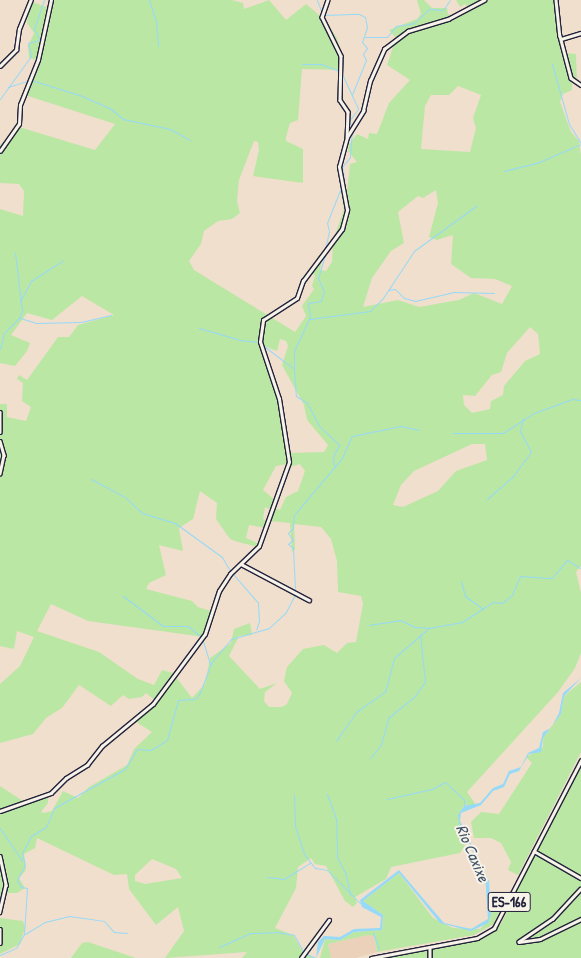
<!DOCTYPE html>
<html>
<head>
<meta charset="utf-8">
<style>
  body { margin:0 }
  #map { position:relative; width:581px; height:958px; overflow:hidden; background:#f0dfcd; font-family:"Patrick Hand",sans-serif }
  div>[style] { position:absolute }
  .built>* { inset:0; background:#ebd1ba }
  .green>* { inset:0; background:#bbe7a4 }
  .water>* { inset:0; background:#96d9f8 }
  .stream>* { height:1px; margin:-0.5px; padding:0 0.5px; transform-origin:0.5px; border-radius:0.5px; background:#96d9f8 }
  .roads { filter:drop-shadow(1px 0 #22223b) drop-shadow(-1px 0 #22223b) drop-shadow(0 1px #22223b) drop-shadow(0 -1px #22223b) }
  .minor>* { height:2.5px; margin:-1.25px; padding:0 1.25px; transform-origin:1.25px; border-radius:1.25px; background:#f7f3e8 }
  .major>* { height:3px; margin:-1.5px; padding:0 1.5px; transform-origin:1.5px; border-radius:1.5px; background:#f7f3e8 }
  span { translate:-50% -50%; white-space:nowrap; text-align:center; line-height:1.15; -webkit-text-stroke:4px #f7f3e8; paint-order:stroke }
  .shield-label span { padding:1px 3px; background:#f7f3e8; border:1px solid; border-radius:3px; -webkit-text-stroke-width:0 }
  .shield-label { font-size:14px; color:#22223b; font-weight:700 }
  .water-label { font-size:16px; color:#3f506a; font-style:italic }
</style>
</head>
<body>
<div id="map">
  <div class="built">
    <div style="clip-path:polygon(368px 935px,374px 936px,377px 952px,356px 958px,331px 958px,328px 944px)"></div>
  </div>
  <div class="green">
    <div style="clip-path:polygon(evenodd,51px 0,232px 0,243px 3px,244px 9px,269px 0,286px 20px,306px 4px,324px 19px,337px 38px,343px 59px,341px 70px,302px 69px,298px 120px,290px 123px,286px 137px,286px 141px,303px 149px,303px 183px,253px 176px,259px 150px,258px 142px,254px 141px,239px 180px,237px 201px,240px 213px,232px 219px,218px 221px,204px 231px,201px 244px,189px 261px,194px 270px,295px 332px,306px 316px,302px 306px,314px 289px,312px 286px,315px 275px,310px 273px,318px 256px,324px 251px,320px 270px,326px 271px,332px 262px,333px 241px,344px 209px,341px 193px,347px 193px,350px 164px,357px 162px,348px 151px,349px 144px,357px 134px,368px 139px,369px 133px,377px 134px,389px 103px,410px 80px,387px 65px,396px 38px,389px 30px,417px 19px,421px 14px,417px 0,424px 0,432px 8px,447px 8px,448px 14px,452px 16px,468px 7px,465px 4px,460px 7px,456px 0,555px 0,564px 53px,576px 54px,577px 83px,572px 83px,572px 90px,563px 94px,560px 102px,571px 132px,579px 141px,581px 155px,581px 566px,576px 572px,581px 593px,581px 653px,575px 668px,558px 692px,467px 792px,476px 805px,464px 806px,458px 815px,467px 842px,460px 853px,391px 867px,386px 879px,355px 897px,357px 903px,353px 907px,345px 901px,326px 866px,315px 864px,311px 858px,298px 867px,296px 888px,275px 928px,293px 935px,303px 952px,316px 958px,242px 958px,247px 952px,165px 958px,184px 931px,178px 907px,156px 925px,129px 889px,127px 874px,114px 875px,37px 838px,35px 848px,24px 854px,26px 870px,19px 878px,25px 888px,17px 893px,3px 893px,0 906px,0 786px,26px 803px,48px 795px,48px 803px,41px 812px,44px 813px,52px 811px,63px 791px,78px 798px,89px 787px,127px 765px,134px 749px,152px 732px,133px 720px,155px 700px,146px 693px,142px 697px,129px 699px,123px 695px,111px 706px,79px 685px,62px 708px,46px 718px,33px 734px,0 743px,0 684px,20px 666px,34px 637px,17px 631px,14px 649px,0 646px,0 404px,7px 404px,7px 417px,26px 421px,31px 407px,22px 401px,23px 383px,17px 379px,19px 375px,27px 380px,58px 337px,69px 337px,78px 325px,114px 315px,82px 296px,52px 320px,27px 313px,11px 335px,30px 343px,27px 351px,15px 366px,0 363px,0 209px,23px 216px,24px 191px,19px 184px,0 183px,0 145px,19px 127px,95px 150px,115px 124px,25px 95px,37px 60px,29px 58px,28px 46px,34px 33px,27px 23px,30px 1px,49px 8px,51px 0,458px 86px,481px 95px,473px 118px,476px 128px,470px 152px,421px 149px,425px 106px,431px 95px,449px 95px,458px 86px,51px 0,436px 190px,438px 203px,429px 237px,437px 240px,453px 235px,451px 264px,471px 278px,495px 279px,512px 286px,502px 304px,474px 293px,459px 300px,419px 307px,398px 300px,363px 307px,372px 278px,391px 251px,404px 243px,398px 212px,418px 196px,423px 198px,436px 190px,51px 0,530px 327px,538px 334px,540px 354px,525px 361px,504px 386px,503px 395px,491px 401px,490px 409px,472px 413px,464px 405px,463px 395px,475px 396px,492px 375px,501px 372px,507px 353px,530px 327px,51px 0,280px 339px,286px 341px,288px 346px,282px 365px,304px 405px,307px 420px,328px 445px,324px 452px,288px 453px,274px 385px,258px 344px,277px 351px,280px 339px,51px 0,472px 444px,485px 444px,487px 460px,456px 471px,438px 491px,403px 507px,393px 505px,401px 485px,414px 471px,472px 444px,51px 0,287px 464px,290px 467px,300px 464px,305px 471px,298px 491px,286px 497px,280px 510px,273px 508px,275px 500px,263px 490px,276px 466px,287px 464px,51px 0,200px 491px,217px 503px,216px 519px,230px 539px,238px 542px,258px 547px,260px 544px,246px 538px,249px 525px,266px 528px,268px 521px,263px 519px,265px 507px,272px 510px,269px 521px,290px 523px,292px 552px,295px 549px,294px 524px,321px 527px,331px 539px,337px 561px,338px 592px,361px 596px,363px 604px,356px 642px,347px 643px,337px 653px,324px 645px,303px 649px,287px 667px,284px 681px,292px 693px,287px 704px,282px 707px,269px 707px,264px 701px,265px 692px,277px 683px,260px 689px,229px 656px,239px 636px,252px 635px,250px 623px,234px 629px,231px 643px,210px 658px,205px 684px,192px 698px,173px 673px,162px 670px,154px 685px,138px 679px,99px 652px,37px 631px,51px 604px,88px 621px,204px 637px,214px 612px,198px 607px,192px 601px,146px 589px,149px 583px,166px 575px,159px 545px,183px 551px,179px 528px,193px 519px,200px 491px,51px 0,152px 859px,176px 869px,182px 878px,145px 884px,135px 881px,135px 875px,152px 859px)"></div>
    <div style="clip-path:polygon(581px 682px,581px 752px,518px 875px,508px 870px,511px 862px,501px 843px,491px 838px,474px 838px,471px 822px,481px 812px,499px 814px,532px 763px,526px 757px,543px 747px,543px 738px,561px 714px,564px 696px)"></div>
    <div style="clip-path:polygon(581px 759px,581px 958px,378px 958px,479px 939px,501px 924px)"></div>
    <div style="clip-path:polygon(399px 873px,433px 918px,453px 928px,480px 929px,490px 918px,491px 906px,501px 908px,494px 924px,474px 935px,377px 952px,374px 936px,368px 935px,328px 944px,331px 958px,320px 958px,325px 939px,340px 940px,354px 932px,382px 930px,383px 915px,363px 901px)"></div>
    <div style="clip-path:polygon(0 918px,23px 921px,25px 928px,20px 944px,0 954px)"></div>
    <div style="clip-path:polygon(88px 942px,133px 957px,135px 958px,71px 958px,82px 943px)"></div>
  </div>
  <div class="water">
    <div style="clip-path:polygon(581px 678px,564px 696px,561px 714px,543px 738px,541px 752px,529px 754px,519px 771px,510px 774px,504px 787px,493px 791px,481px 805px,461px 813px,460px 821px,489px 881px,491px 914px,488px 923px,471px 931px,440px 923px,399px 873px,363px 901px,383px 915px,382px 930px,354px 932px,340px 940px,325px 939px,316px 958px,318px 942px,324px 936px,340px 937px,354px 929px,380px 928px,381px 917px,362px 907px,360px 900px,399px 870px,444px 923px,471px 929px,488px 919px,485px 874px,460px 828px,458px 815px,464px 806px,480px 803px,493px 788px,503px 784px,509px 771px,521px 767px,528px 753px,539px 748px,543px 732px,551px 728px,559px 713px,563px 693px)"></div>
  </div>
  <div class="stream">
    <div style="left:149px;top:0;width:22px;rotate:72deg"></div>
    <div style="left:156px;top:21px;width:25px;rotate:85deg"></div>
    <div style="left:317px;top:0;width:14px;rotate:69deg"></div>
    <div style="left:324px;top:15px;width:35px;rotate:-2deg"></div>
    <div style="left:359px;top:14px;width:7px;rotate:27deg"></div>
    <div style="left:365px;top:17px;width:10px;rotate:79deg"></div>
    <div style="left:367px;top:27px;width:16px;rotate:108deg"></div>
    <div style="left:362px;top:42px;width:8px;rotate:50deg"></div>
    <div style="left:367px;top:48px;width:7px;rotate:124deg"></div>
    <div style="left:363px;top:54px;width:7px;rotate:63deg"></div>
    <div style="left:366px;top:60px;width:37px;rotate:112deg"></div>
    <div style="left:365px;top:37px;width:22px"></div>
    <div style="left:387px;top:37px;width:14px;rotate:-51deg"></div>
    <div style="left:396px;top:26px;width:18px;rotate:-9deg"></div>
    <div style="left:414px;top:23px;width:21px;rotate:-43deg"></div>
    <div style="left:429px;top:9px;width:14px;rotate:4deg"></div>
    <div style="left:443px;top:10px;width:12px;rotate:-55deg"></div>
    <div style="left:302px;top:64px;width:19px"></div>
    <div style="left:321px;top:64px;width:19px;rotate:21deg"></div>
    <div style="left:552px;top:64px;width:62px;rotate:74.2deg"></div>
    <div style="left:569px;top:124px;width:22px;rotate:58deg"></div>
    <div style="left:342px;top:74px;width:38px;rotate:65deg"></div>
    <div style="left:358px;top:109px;width:15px;rotate:127deg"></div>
    <div style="left:349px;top:121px;width:7px;rotate:63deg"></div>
    <div style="left:31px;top:80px;width:53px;rotate:17.4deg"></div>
    <div style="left:82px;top:96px;width:32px;rotate:24deg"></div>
    <div style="left:111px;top:109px;width:16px;rotate:40deg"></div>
    <div style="left:123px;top:119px;width:48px;rotate:12deg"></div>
    <div style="left:170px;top:129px;width:23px;rotate:29deg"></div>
    <div style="left:8px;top:87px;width:19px;rotate:-18deg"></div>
    <div style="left:0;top:99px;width:53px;rotate:-54.2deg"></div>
    <div style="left:31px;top:56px;width:13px;rotate:-103deg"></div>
    <div style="left:28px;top:43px;width:12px;rotate:-14deg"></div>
    <div style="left:40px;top:40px;width:13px;rotate:-119deg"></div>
    <div style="left:34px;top:29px;width:31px;rotate:-71deg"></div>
    <div style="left:504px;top:171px;width:36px;rotate:-14deg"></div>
    <div style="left:539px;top:162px;width:46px;rotate:-23.2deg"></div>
    <div style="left:325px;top:249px;width:18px;rotate:-77deg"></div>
    <div style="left:329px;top:231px;width:8px;rotate:-104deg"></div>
    <div style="left:327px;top:223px;width:46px;rotate:-68.4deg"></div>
    <div style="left:344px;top:180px;width:13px;rotate:-99deg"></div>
    <div style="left:342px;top:167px;width:13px;rotate:-51deg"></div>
    <div style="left:350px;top:157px;width:27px;rotate:-86deg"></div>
    <div style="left:388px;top:290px;width:7px;rotate:-8deg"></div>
    <div style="left:395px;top:289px;width:13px;rotate:45deg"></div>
    <div style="left:404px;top:298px;width:11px;rotate:15deg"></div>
    <div style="left:415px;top:301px;width:39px;rotate:-13deg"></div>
    <div style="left:453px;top:292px;width:41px;rotate:1.4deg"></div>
    <div style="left:20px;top:301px;width:23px;rotate:-61deg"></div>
    <div style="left:31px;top:281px;width:38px;rotate:-33deg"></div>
    <div style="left:20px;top:318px;width:17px;rotate:17deg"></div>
    <div style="left:36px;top:323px;width:45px;rotate:-1.3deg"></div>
    <div style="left:81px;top:322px;width:31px;rotate:-13deg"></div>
    <div style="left:310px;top:319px;width:61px;rotate:-7.6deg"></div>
    <div style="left:370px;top:311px;width:18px;rotate:-45deg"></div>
    <div style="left:383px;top:298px;width:56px;rotate:-56.6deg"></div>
    <div style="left:414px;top:251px;width:77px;rotate:-36deg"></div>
    <div style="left:199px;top:328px;width:43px;rotate:16.3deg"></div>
    <div style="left:240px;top:340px;width:19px;rotate:6deg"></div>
    <div style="left:261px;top:344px;width:40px;rotate:37deg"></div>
    <div style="left:0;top:349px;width:16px;rotate:-76deg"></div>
    <div style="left:4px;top:333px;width:21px;rotate:-45deg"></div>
    <div style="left:19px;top:318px;width:8px;rotate:-67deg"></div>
    <div style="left:22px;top:311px;width:59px;rotate:-96.8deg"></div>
    <div style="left:294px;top:368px;width:17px;rotate:-90deg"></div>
    <div style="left:294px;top:351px;width:38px;rotate:-65deg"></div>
    <div style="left:310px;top:316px;width:13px;rotate:-99deg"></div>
    <div style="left:308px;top:303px;width:13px;rotate:-9deg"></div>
    <div style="left:321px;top:301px;width:9px;rotate:-72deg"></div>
    <div style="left:324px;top:292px;width:15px;rotate:-113deg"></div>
    <div style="left:318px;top:278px;width:27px;rotate:-73deg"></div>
    <div style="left:294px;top:369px;width:27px;rotate:86deg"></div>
    <div style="left:296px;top:396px;width:13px;rotate:32deg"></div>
    <div style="left:307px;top:403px;width:27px;rotate:62deg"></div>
    <div style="left:320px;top:427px;width:26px;rotate:43deg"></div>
    <div style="left:339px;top:445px;width:13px;rotate:117deg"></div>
    <div style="left:333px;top:457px;width:9px;rotate:84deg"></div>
    <div style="left:453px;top:433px;width:50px"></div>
    <div style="left:503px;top:433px;width:37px;rotate:-33deg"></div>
    <div style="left:534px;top:413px;width:40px;rotate:-20.2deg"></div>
    <div style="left:572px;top:399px;width:9px;rotate:6deg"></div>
    <div style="left:91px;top:479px;width:38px;rotate:28deg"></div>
    <div style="left:125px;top:497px;width:23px;rotate:43deg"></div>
    <div style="left:142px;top:513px;width:34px;rotate:17deg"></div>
    <div style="left:175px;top:523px;width:58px;rotate:35.9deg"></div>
    <div style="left:222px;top:557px;width:16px;rotate:60deg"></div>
    <div style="left:487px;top:499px;width:35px;rotate:-41deg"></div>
    <div style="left:513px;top:476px;width:30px;rotate:-53deg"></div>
    <div style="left:531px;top:452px;width:24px;rotate:-118deg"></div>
    <div style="left:520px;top:431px;width:13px;rotate:-77deg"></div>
    <div style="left:233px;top:574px;width:38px;rotate:49deg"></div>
    <div style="left:258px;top:603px;width:18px;rotate:87deg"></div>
    <div style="left:259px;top:621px;width:9px;rotate:108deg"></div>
    <div style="left:461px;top:581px;width:16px;rotate:75deg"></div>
    <div style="left:465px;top:596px;width:22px;rotate:36deg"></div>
    <div style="left:295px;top:589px;width:41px;rotate:-92.8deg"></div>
    <div style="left:293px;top:548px;width:6px;rotate:-141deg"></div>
    <div style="left:288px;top:544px;width:6px;rotate:-39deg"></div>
    <div style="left:293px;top:540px;width:9px;rotate:-126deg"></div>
    <div style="left:288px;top:533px;width:7px;rotate:-45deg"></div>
    <div style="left:293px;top:528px;width:13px;rotate:-86deg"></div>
    <div style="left:294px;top:515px;width:75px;rotate:-49.9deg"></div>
    <div style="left:342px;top:458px;width:24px;rotate:-66deg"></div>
    <div style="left:352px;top:436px;width:50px;rotate:-11.5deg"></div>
    <div style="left:401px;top:426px;width:18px;rotate:13deg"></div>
    <div style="left:123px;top:596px;width:50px;rotate:36.9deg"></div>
    <div style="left:163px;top:626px;width:25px"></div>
    <div style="left:188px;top:626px;width:17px;rotate:40deg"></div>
    <div style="left:369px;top:625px;width:31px;rotate:-9deg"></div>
    <div style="left:400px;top:620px;width:17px;rotate:25deg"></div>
    <div style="left:415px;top:627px;width:14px;rotate:4deg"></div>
    <div style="left:429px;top:628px;width:34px;rotate:-10deg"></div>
    <div style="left:462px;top:622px;width:37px;rotate:-33deg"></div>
    <div style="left:493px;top:602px;width:9px;rotate:6deg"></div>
    <div style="left:502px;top:603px;width:13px;rotate:-39deg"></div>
    <div style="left:512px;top:595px;width:21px;rotate:-67deg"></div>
    <div style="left:520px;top:576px;width:32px;rotate:4deg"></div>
    <div style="left:552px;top:578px;width:23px;rotate:-50deg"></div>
    <div style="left:567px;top:560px;width:15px;rotate:32deg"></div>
    <div style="left:203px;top:641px;width:24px;rotate:73deg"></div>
    <div style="left:336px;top:741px;width:35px;rotate:-55deg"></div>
    <div style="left:356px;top:712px;width:35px;rotate:-35deg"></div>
    <div style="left:385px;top:692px;width:35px;rotate:-75deg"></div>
    <div style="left:394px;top:658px;width:46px;rotate:-40.6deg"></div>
    <div style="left:370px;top:758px;width:17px;rotate:-50deg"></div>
    <div style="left:381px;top:745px;width:28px;rotate:-75deg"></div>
    <div style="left:388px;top:718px;width:33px;rotate:-39deg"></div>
    <div style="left:414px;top:697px;width:19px;rotate:-54deg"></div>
    <div style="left:425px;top:682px;width:48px;rotate:-95.9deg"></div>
    <div style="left:327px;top:794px;width:27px;rotate:70deg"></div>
    <div style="left:336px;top:819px;width:38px;rotate:88deg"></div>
    <div style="left:337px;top:857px;width:20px;rotate:63deg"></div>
    <div style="left:346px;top:875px;width:20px;rotate:79deg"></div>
    <div style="left:294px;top:795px;width:31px;rotate:88deg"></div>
    <div style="left:295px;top:826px;width:29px;rotate:72deg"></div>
    <div style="left:304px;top:854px;width:18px;rotate:52deg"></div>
    <div style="left:315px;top:868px;width:12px;rotate:9deg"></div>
    <div style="left:327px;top:870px;width:47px;rotate:45deg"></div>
    <div style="left:387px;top:799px;width:46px;rotate:-12.5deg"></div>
    <div style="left:432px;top:789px;width:15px;rotate:-28deg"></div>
    <div style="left:445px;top:782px;width:26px;rotate:43deg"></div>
    <div style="left:464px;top:800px;width:7px;rotate:90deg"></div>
    <div style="left:0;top:828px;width:40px;rotate:56deg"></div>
    <div style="left:267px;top:877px;width:17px;rotate:7deg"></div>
    <div style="left:284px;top:879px;width:31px;rotate:-32deg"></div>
    <div style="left:373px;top:933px;width:17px;rotate:69deg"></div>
    <div style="left:25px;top:934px;width:23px;rotate:-31deg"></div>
    <div style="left:45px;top:922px;width:25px;rotate:-14deg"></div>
    <div style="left:69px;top:916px;width:35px;rotate:8deg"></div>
    <div style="left:104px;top:921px;width:15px;rotate:48deg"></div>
    <div style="left:114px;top:932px;width:13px;rotate:4deg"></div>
    <div style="left:219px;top:947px;width:35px;rotate:-24deg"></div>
    <div style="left:251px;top:933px;width:25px;rotate:-2deg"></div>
    <div style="left:276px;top:932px;width:18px;rotate:9deg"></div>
    <div style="left:294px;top:935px;width:18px;rotate:61deg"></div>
    <div style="left:306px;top:954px;width:11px;rotate:22deg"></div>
    <div style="left:0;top:955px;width:17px;rotate:-24deg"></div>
    <div style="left:16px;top:948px;width:16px;rotate:-60deg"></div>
    <div style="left:24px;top:934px;width:46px;rotate:-86.3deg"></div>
    <div style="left:27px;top:888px;width:6px;rotate:-171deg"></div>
    <div style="left:21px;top:887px;width:8px;rotate:-120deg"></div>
    <div style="left:17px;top:880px;width:17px;rotate:-62deg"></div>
    <div style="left:25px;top:865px;width:12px;rotate:-104deg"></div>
    <div style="left:22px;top:853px;width:19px;rotate:-62deg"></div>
    <div style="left:31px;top:836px;width:17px;rotate:-31deg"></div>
    <div style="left:46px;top:827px;width:21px;rotate:-67deg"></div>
    <div style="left:54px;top:808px;width:81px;rotate:-28.8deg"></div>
    <div style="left:125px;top:769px;width:23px;rotate:-59deg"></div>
    <div style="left:137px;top:749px;width:14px;rotate:4deg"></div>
    <div style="left:151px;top:750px;width:19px;rotate:-32deg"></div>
    <div style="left:167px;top:740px;width:41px;rotate:-74.6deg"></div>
    <div style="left:178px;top:700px;width:17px;rotate:-3deg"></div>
    <div style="left:195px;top:699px;width:6px;rotate:-45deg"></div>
    <div style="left:199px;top:695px;width:34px;rotate:-69deg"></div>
    <div style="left:211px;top:663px;width:31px;rotate:-50deg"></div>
    <div style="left:231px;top:639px;width:40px;rotate:-16deg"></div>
    <div style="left:269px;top:628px;width:23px;rotate:-43deg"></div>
    <div style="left:286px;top:612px;width:20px;rotate:-63deg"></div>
  </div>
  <div class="roads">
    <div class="minor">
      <div style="left:328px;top:0;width:18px;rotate:109deg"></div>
      <div style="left:322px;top:17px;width:43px;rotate:64deg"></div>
      <div style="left:341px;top:56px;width:44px;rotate:91.3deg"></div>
      <div style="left:340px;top:100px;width:14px;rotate:56deg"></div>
      <div style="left:348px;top:112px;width:25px;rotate:92deg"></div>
      <div style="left:556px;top:0;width:36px;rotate:84deg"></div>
      <div style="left:560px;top:36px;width:43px;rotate:75.3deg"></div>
      <div style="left:571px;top:78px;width:12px;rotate:35deg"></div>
      <div style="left:561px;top:39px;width:21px;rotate:-17deg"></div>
      <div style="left:0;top:66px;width:23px;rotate:-45deg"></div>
      <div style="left:16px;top:50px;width:21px;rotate:-82deg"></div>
      <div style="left:19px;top:29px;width:31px;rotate:-68deg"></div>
      <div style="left:0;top:151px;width:33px;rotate:-55deg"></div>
      <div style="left:19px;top:124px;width:19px;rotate:-87deg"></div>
      <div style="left:20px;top:105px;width:48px;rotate:-68.2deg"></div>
      <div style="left:38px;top:60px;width:61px;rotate:-77.8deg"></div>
      <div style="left:0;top:412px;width:20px;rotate:90deg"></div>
      <div style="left:0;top:441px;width:15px;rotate:74deg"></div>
      <div style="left:4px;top:455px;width:19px;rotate:102deg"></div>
      <div style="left:241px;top:564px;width:77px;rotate:27.9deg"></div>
      <div style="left:0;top:811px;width:54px;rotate:-19.4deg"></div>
      <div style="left:51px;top:793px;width:21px;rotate:-45deg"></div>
      <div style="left:66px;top:778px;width:25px;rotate:-32deg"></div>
      <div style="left:87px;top:765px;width:24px;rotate:-52deg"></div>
      <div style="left:102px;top:746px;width:66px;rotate:-39.5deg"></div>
      <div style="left:153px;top:704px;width:87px;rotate:-53.4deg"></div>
      <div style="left:205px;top:634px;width:45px;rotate:-72deg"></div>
      <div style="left:219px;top:591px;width:20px;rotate:-57deg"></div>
      <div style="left:230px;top:574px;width:40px;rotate:-44deg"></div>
      <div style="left:259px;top:546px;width:89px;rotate:-70.3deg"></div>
      <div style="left:289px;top:462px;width:64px;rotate:-99deg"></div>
      <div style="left:279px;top:399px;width:60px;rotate:-108.4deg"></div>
      <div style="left:260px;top:342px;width:22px;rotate:-82deg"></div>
      <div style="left:263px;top:320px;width:40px;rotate:-32.9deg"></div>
      <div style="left:297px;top:298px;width:18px;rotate:-71deg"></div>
      <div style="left:303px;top:281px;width:65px;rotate:-53.1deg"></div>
      <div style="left:342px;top:229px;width:20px;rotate:-75deg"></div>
      <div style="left:347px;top:210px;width:44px;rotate:-100.5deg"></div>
      <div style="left:339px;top:167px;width:31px;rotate:-75deg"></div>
      <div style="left:347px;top:137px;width:31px;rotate:-58deg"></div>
      <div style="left:363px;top:111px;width:31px;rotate:-77deg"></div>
      <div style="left:370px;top:81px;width:35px;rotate:-66deg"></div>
      <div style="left:384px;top:49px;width:30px;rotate:-37deg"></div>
      <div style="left:408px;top:31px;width:42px;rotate:-16.7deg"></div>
      <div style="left:448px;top:19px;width:41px;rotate:-27.8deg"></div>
      <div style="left:534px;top:851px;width:54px;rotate:29.9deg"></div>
      <div style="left:0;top:856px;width:30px;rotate:78deg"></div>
      <div style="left:6px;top:885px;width:28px;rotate:103deg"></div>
      <div style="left:581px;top:889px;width:41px;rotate:133deg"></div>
      <div style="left:553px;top:919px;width:41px;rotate:145.9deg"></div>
      <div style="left:519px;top:942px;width:21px;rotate:-8deg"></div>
      <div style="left:540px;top:939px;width:46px;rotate:-26deg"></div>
      <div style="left:0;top:929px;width:14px;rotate:90deg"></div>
      <div style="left:430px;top:947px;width:11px;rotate:90deg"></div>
      <div style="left:301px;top:958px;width:47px;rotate:-53.6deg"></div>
    </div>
    <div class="major">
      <div style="left:371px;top:958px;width:108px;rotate:-10.7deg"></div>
      <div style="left:477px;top:938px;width:20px;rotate:-30deg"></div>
      <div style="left:494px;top:928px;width:189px;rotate:-62.6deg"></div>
    </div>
  </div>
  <div class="shield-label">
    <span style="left:509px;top:902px">ES-166</span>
  </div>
  <div class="water-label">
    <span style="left:473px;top:853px;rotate:67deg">Rio Caxixe</span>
  </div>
</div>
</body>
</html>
